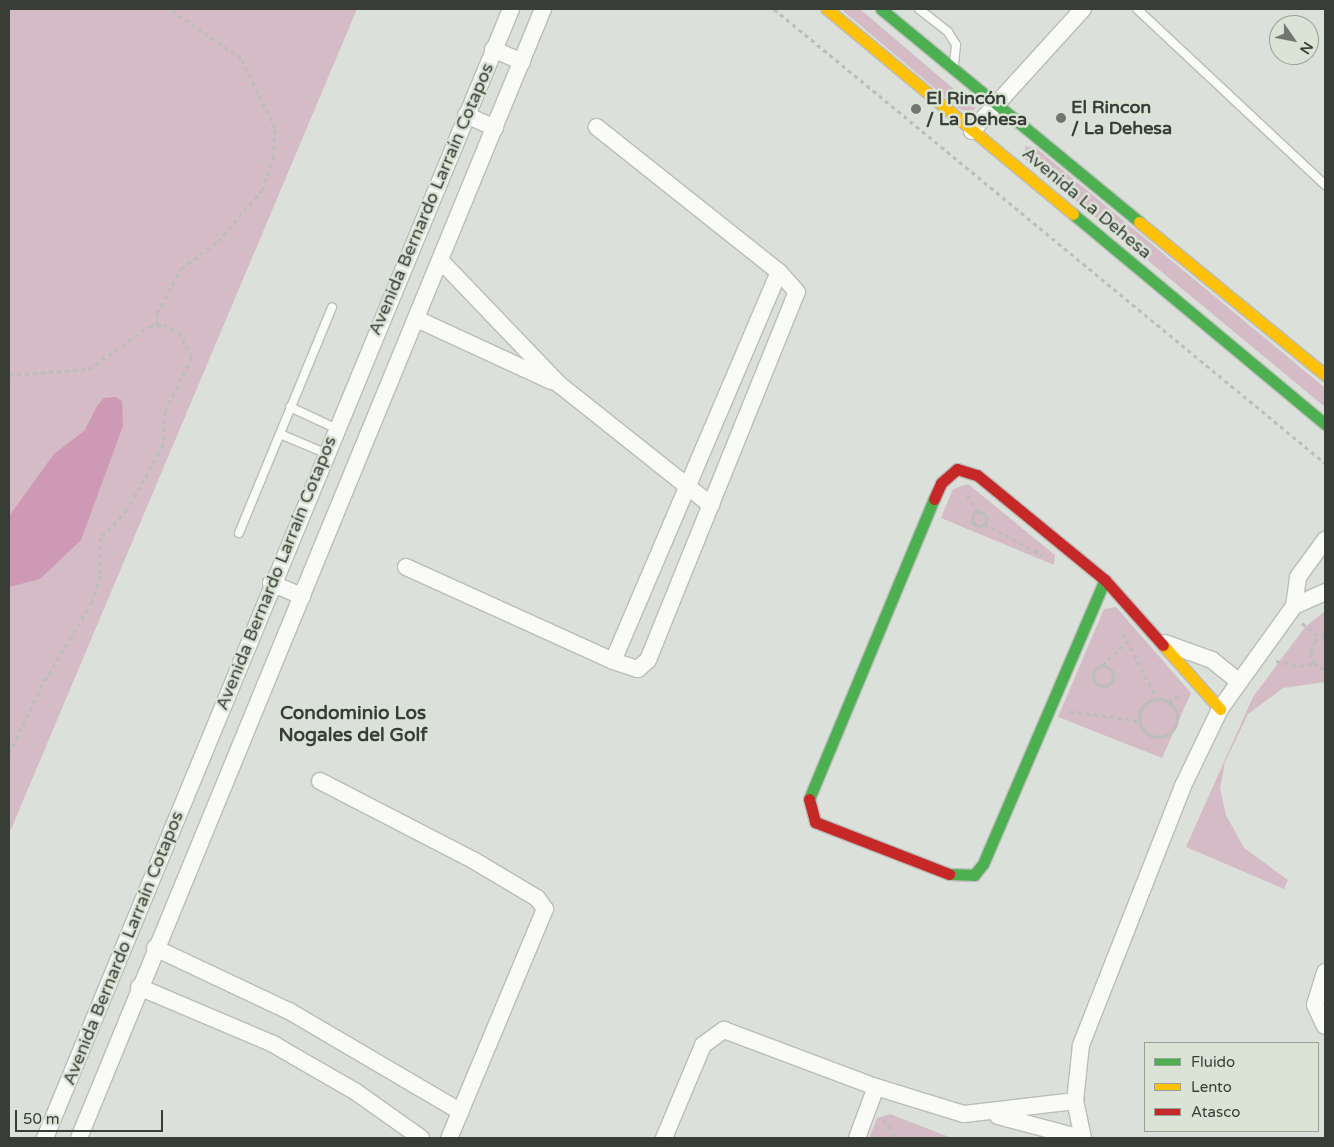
<!DOCTYPE html>
<html>
<head>
<meta charset="utf-8">
<style>
  body { margin:0 }
  #map { position:relative; width:1334px; height:1147px; overflow:hidden; background:#dbe0da; font-family:"Varela Round",sans-serif }
  div>[style] { position:absolute }
  .green>* { inset:0; background:#d4bbc6 }
  .water>* { inset:0; background:#ce99b4 }
  .path>* { height:3px; margin-top:-1.5px; transform-origin:0; background:repeating-linear-gradient(90deg,#bcbebb 0 4px,transparent 0 8px) }
  .path>.ring { margin:-1.5px; padding:0; box-sizing:content-box; background:none; border:3px solid #bcbebb; border-radius:50% }
  .roads { filter:drop-shadow(1px 0 #b9bdb8) drop-shadow(-1px 0 #b9bdb8) drop-shadow(0 1px #b9bdb8) drop-shadow(0 -1px #b9bdb8) }
  .lane>* { height:8px; margin:-4px; padding:0 4px; transform-origin:4px; border-radius:4px; background:#fafaf9 }
  .street>* { height:16px; margin:-8px; padding:0 8px; transform-origin:8px; border-radius:8px; background:#fafaf9 }
  .fast>* { height:11px; margin:-5.5px; padding:0 5.5px; transform-origin:5.5px; border-radius:5.5px; background:#4caf50 }
  .slow>* { height:11px; margin:-5.5px; padding:0 5.5px; transform-origin:5.5px; border-radius:5.5px; background:#ffc107 }
  .jam>* { height:11px; margin:-5.5px; padding:0 5.5px; transform-origin:5.5px; border-radius:5.5px; background:#c62828 }
  .dots>* { width:14px; height:14px; translate:-50% -50%; box-sizing:border-box; border:2px solid #dae4d6; border-radius:50% }
  span { translate:-50% -50%; white-space:nowrap; text-align:center; line-height:1.15; -webkit-text-stroke:5px #dae4d6; paint-order:stroke }
  .poi-label { font-size:18px; color:#393d37; font-weight:700 }
  .left { translate:0 -50%; text-align:left }
  .street-label { font-size:18px; color:#393d37 }
  .neighbourhood-label { font-size:19px; color:#393d37; font-weight:700 }
  .frame { position:absolute; inset:0; border:10px solid #393d37; pointer-events:none }
  .legend { position:absolute; left:1144px; top:1042px; width:175px; height:90px; box-sizing:border-box; background:#dae4d6; border:1px solid #9aa196; margin:0; padding:6px 9px; list-style:none; font-size:15px; color:#393d37 }
  .legend li { display:flex; align-items:center; gap:10px; height:25px }
  .legend b { width:25px; border:1px solid #9aa196 }
  .north { position:absolute; left:1269px; top:15px; width:50px; height:50px; box-sizing:border-box; background:#dae4d6; border:1px solid #9aa196; border-radius:50%; rotate:123deg; font-size:14px; font-weight:700; line-height:20px; text-align:center; color:#393d37 }
  .north::after { content:''; display:block; margin:auto; width:18px; height:22px; background:#727670; clip-path:polygon(50% 0,100% 100%,50% 72%,0 100%) }
  .scale { position:absolute; left:15px; top:1110px; width:148px; height:22px; box-sizing:border-box; border:2px solid #393d37; border-top:0; padding-left:6px; font-size:15px; line-height:18px; white-space:nowrap; color:#393d37; -webkit-text-stroke:4px #dae4d6; paint-order:stroke }
</style>
</head>
<body>
<div id="map">
  <div class="green">
    <div style="clip-path:polygon(9px 9px,357px 9px,9px 834px)"></div>
    <div style="clip-path:polygon(841px 9px,860px 9px,976px 108px,971px 112px,959px 109px)"></div>
    <div style="clip-path:polygon(1025px 146px,1036px 148px,1325px 388px,1325px 407px,1025px 159px)"></div>
    <div style="clip-path:polygon(968px 484px,1055px 555px,1054px 565px,941px 518px,953px 489px)"></div>
    <div style="clip-path:polygon(1116px 607px,1191px 693px,1162px 758px,1058px 717px,1104px 609px)"></div>
    <div style="clip-path:polygon(1325px 611px,1325px 682px,1283px 688px,1248px 714px,1225px 762px,1220px 789px,1226px 815px,1244px 848px,1288px 880px,1284px 889px,1186px 847px,1253px 697px,1305px 627px)"></div>
    <div style="clip-path:polygon(890px 1114px,949px 1137px,955px 1138px,869px 1138px,877px 1118px)"></div>
  </div>
  <div class="water">
    <div style="clip-path:polygon(116px 397px,122px 401px,123px 426px,81px 540px,40px 579px,9px 587px,9px 516px,54px 454px,85px 430px,97px 406px,104px 398px)"></div>
  </div>
  <div class="path">
    <div style="left:774px;top:9px;width:714px;rotate:39.49deg"></div>
    <div style="left:157px;top:325px;width:12px;rotate:-90deg"></div>
    <div style="left:157px;top:313px;width:50px;rotate:-61.4deg"></div>
    <div style="left:181px;top:269px;width:46px;rotate:-37.1deg"></div>
    <div style="left:218px;top:241px;width:67px;rotate:-49.2deg"></div>
    <div style="left:262px;top:190px;width:34px;rotate:-71deg"></div>
    <div style="left:273px;top:158px;width:30px;rotate:-86deg"></div>
    <div style="left:275px;top:128px;width:78px;rotate:-115.9deg"></div>
    <div style="left:241px;top:58px;width:86px;rotate:-145.4deg"></div>
    <div style="left:9px;top:375px;width:80px;rotate:-4.3deg"></div>
    <div style="left:89px;top:369px;width:74px;rotate:-35.6deg"></div>
    <div style="left:149px;top:326px;width:14px;rotate:-4deg"></div>
    <div style="left:163px;top:325px;width:17px;rotate:24deg"></div>
    <div style="left:179px;top:332px;width:28px;rotate:63deg"></div>
    <div style="left:192px;top:357px;width:60px;rotate:116.6deg"></div>
    <div style="left:165px;top:411px;width:34px;rotate:93deg"></div>
    <div style="left:163px;top:445px;width:74px;rotate:119deg"></div>
    <div style="left:127px;top:510px;width:38px;rotate:133deg"></div>
    <div style="left:101px;top:538px;width:38px;rotate:92deg"></div>
    <div style="left:100px;top:576px;width:27px;rotate:107deg"></div>
    <div style="left:92px;top:602px;width:97px;rotate:121.1deg"></div>
    <div style="left:42px;top:685px;width:76px;rotate:115.6deg"></div>
    <div style="left:967px;top:495px;width:19px;rotate:58deg"></div>
    <div class="ring" style="left:972px;top:512px;width:11px;height:11px"></div>
    <div style="left:984px;top:524px;width:66px;rotate:28.1deg"></div>
    <div style="left:1302px;top:623px;width:21px;rotate:37deg"></div>
    <div style="left:1123px;top:633px;width:74px;rotate:62.7deg"></div>
    <div style="left:1325px;top:634px;width:12px;rotate:145deg"></div>
    <div style="left:1315px;top:641px;width:12px;rotate:110deg"></div>
    <div style="left:1311px;top:652px;width:11px;rotate:75deg"></div>
    <div style="left:1314px;top:663px;width:13px;rotate:32deg"></div>
    <div style="left:1276px;top:661px;width:25px;rotate:12deg"></div>
    <div style="left:1300px;top:666px;width:14px;rotate:-12deg"></div>
    <div style="left:1102px;top:665px;width:34px;rotate:-43deg"></div>
    <div class="ring" style="left:1093px;top:666px;width:17px;height:17px"></div>
    <div class="ring" style="left:1139px;top:699px;width:35px;height:35px"></div>
    <div style="left:1169px;top:703px;width:15px;rotate:-42deg"></div>
    <div style="left:1070px;top:711px;width:70px;rotate:8.2deg"></div>
    <div style="left:884px;top:1119px;width:22px;rotate:58deg"></div>
  </div>
  <div class="roads">
    <div class="lane">
      <div style="left:919px;top:9px;width:37px;rotate:38deg"></div>
      <div style="left:948px;top:32px;width:15px;rotate:58deg"></div>
      <div style="left:956px;top:45px;width:19px;rotate:96deg"></div>
      <div style="left:1137px;top:9px;width:258px;rotate:43.1deg"></div>
      <div style="left:290px;top:407px;width:50px;rotate:25deg"></div>
      <div style="left:280px;top:434px;width:49px;rotate:22.9deg"></div>
      <div style="left:239px;top:533px;width:244px;rotate:-67.6deg"></div>
    </div>
    <div class="street">
      <div style="left:493px;top:49px;width:32px;rotate:24deg"></div>
      <div style="left:466px;top:115px;width:32px;rotate:24deg"></div>
      <div style="left:972px;top:131px;width:165px;rotate:-47.7deg"></div>
      <div style="left:441px;top:261px;width:172px;rotate:46.2deg"></div>
      <div style="left:560px;top:385px;width:193px;rotate:38.5deg"></div>
      <div style="left:417px;top:319px;width:148px;rotate:24.8deg"></div>
      <div style="left:406px;top:567px;width:227px;rotate:24.4deg"></div>
      <div style="left:613px;top:661px;width:26px;rotate:18deg"></div>
      <div style="left:638px;top:669px;width:13px;rotate:-42deg"></div>
      <div style="left:648px;top:660px;width:397px;rotate:-68deg"></div>
      <div style="left:797px;top:292px;width:27px;rotate:-132deg"></div>
      <div style="left:779px;top:272px;width:233px;rotate:-141.5deg"></div>
      <div style="left:271px;top:583px;width:34px;rotate:23deg"></div>
      <div style="left:1294px;top:606px;width:34px;rotate:-24deg"></div>
      <div style="left:1165px;top:643px;width:50px;rotate:19.9deg"></div>
      <div style="left:1212px;top:660px;width:33px;rotate:39deg"></div>
      <div style="left:613px;top:661px;width:423px;rotate:-66.9deg"></div>
      <div style="left:320px;top:781px;width:172px;rotate:27.3deg"></div>
      <div style="left:473px;top:860px;width:74px;rotate:30.7deg"></div>
      <div style="left:537px;top:898px;width:14px;rotate:54deg"></div>
      <div style="left:545px;top:909px;width:248px;rotate:112.7deg"></div>
      <div style="left:155px;top:948px;width:148px;rotate:25.2deg"></div>
      <div style="left:289px;top:1011px;width:199px;rotate:30.4deg"></div>
      <div style="left:1325px;top:972px;width:34px;rotate:107deg"></div>
      <div style="left:1315px;top:1005px;width:23px;rotate:65deg"></div>
      <div style="left:139px;top:987px;width:146px;rotate:23deg"></div>
      <div style="left:273px;top:1044px;width:96px;rotate:30deg"></div>
      <div style="left:356px;top:1092px;width:80px;rotate:35.3deg"></div>
      <div style="left:998px;top:1116px;width:86px;rotate:14.8deg"></div>
      <div style="left:45px;top:1138px;width:1221px;rotate:-67.57deg"></div>
      <div style="left:79px;top:1138px;width:1221px;rotate:-67.66deg"></div>
      <div style="left:664px;top:1138px;width:101px;rotate:-67.2deg"></div>
      <div style="left:703px;top:1045px;width:26px;rotate:-36deg"></div>
      <div style="left:724px;top:1030px;width:162px;rotate:20.6deg"></div>
      <div style="left:876px;top:1087px;width:92px;rotate:17.1deg"></div>
      <div style="left:964px;top:1114px;width:112px;rotate:-6.7deg"></div>
      <div style="left:857px;top:1138px;width:54px;rotate:-69.6deg"></div>
      <div style="left:1083px;top:1138px;width:38px;rotate:-102deg"></div>
      <div style="left:1075px;top:1101px;width:56px;rotate:-83.9deg"></div>
      <div style="left:1081px;top:1045px;width:276px;rotate:-68.5deg"></div>
      <div style="left:1182px;top:788px;width:88px;rotate:-64.3deg"></div>
      <div style="left:1220px;top:709px;width:127px;rotate:-54.3deg"></div>
      <div style="left:1294px;top:606px;width:29px;rotate:-82deg"></div>
      <div style="left:1298px;top:577px;width:46px;rotate:-53.9deg"></div>
    </div>
    <div class="fast">
      <div style="left:881px;top:9px;width:335px;rotate:39.5deg"></div>
      <div style="left:1073px;top:214px;width:328px;rotate:39.8deg"></div>
      <div style="left:809px;top:799px;width:325px;rotate:-67.4deg"></div>
      <div style="left:949px;top:874px;width:25px;rotate:2deg"></div>
      <div style="left:974px;top:875px;width:14px;rotate:-51deg"></div>
      <div style="left:983px;top:864px;width:309px;rotate:-66.8deg"></div>
    </div>
    <div class="slow">
      <div style="left:827px;top:9px;width:320px;rotate:39.8deg"></div>
      <div style="left:1139px;top:222px;width:241px;rotate:39.4deg"></div>
      <div style="left:1163px;top:645px;width:86px;rotate:48.3deg"></div>
    </div>
    <div class="jam">
      <div style="left:934px;top:499px;width:17px;rotate:-66deg"></div>
      <div style="left:941px;top:483px;width:21px;rotate:-41deg"></div>
      <div style="left:957px;top:469px;width:21px;rotate:17deg"></div>
      <div style="left:977px;top:475px;width:166px;rotate:39.4deg"></div>
      <div style="left:1105px;top:580px;width:87px;rotate:48.3deg"></div>
      <div style="left:809px;top:799px;width:24px;rotate:75deg"></div>
      <div style="left:815px;top:822px;width:144px;rotate:21.2deg"></div>
    </div>
  </div>
  <div class="dots">
    <div style="left:916px;top:109px;background:#727670"></div>
    <div style="left:1061px;top:118px;background:#727670"></div>
  </div>
  <div class="poi-label">
    <span class="left" style="left:926px;top:109px">El Rincón<br>/ La Dehesa</span>
    <span class="left" style="left:1071px;top:118px">El Rincon<br>/ La Dehesa</span>
  </div>
  <div class="street-label">
    <span style="left:431px;top:199px;rotate:-67deg">Avenida Bernardo Larraín Cotapos</span>
    <span style="left:1087px;top:203px;rotate:40deg">Avenida La Dehesa</span>
    <span style="left:276px;top:573px;rotate:-68deg">Avenida Bernardo Larraín Cotapos</span>
    <span style="left:123px;top:948px;rotate:-68deg">Avenida Bernardo Larraín Cotapos</span>
  </div>
  <div class="neighbourhood-label">
    <span style="left:353px;top:725px">Condominio Los<br>Nogales del Golf</span>
  </div>
  <div class="frame"></div>
  <ul class="legend">
  <li><b style="height:6px;background:#4caf50"></b>Fluido</li>
  <li><b style="height:6px;background:#ffc107"></b>Lento</li>
  <li><b style="height:6px;background:#c62828"></b>Atasco</li>
  </ul>
  <div class="north">N</div>
  <div class="scale">50 m</div>
</div>
</body>
</html>
